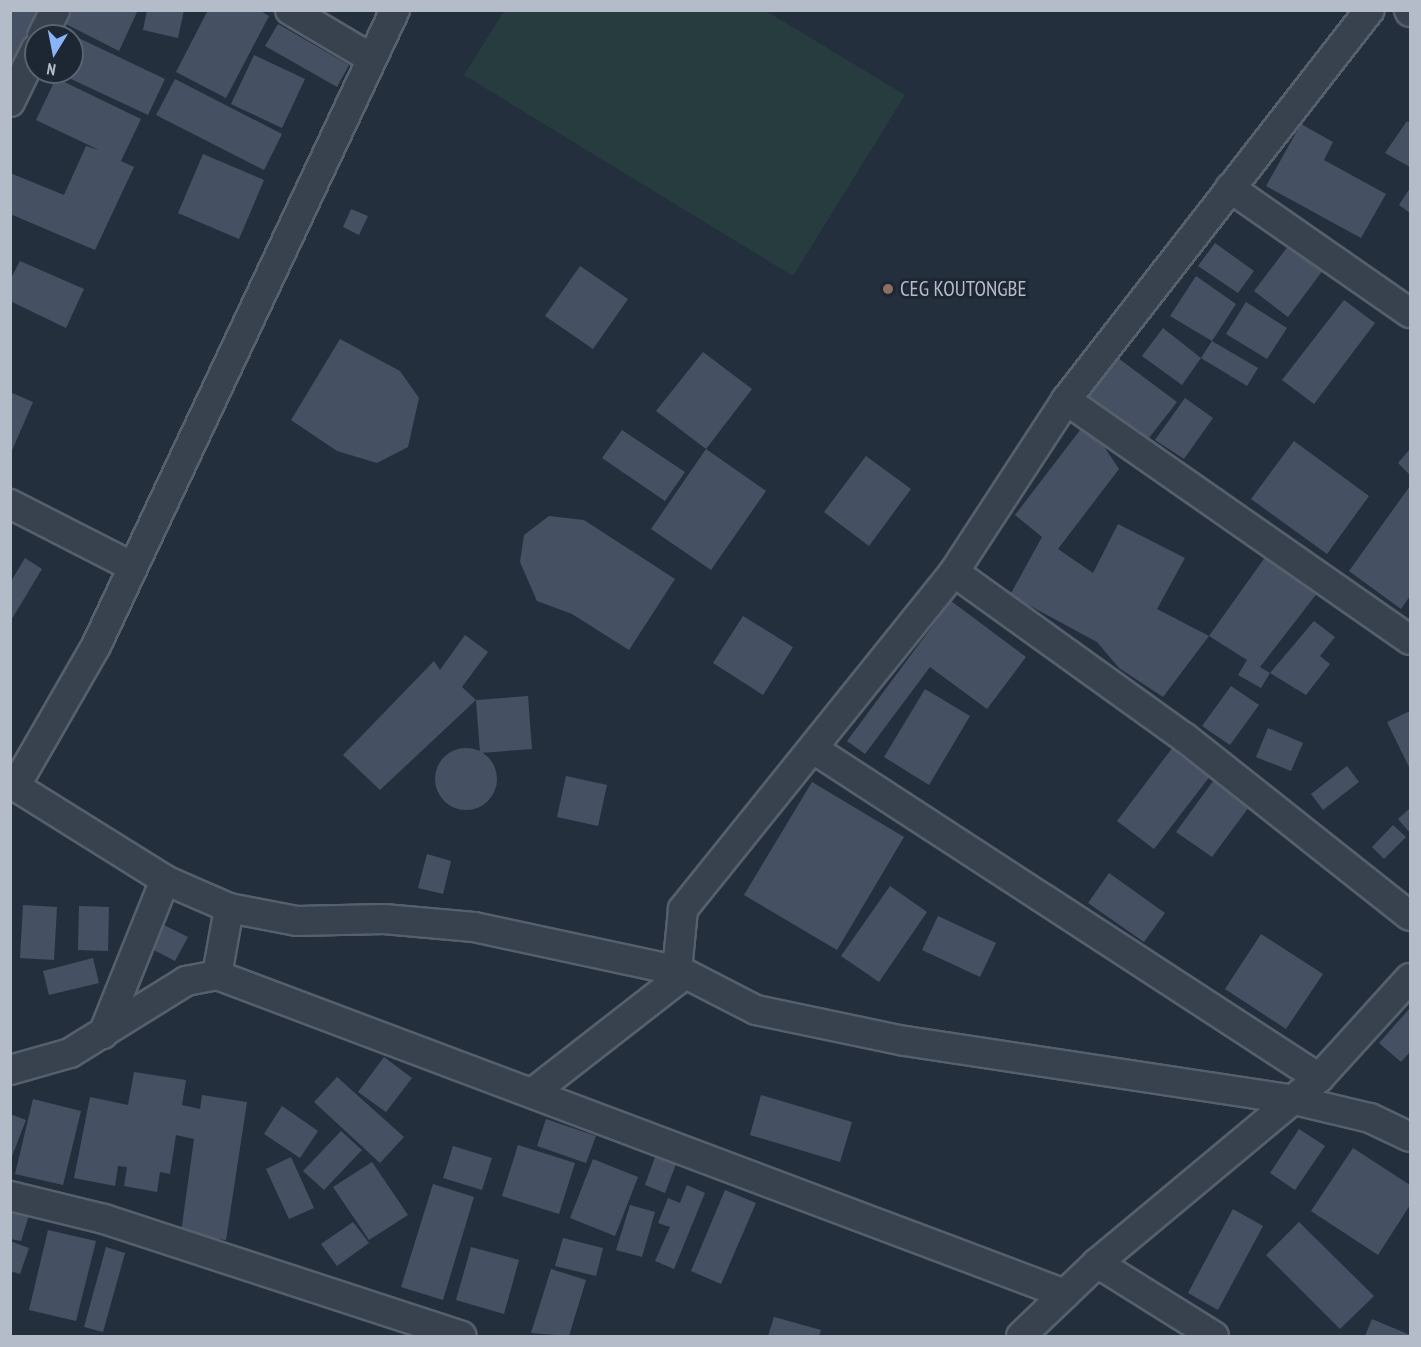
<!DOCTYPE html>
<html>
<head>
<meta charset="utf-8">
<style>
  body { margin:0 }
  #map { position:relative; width:1421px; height:1347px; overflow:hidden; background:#242f3e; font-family:"PT Sans Narrow",sans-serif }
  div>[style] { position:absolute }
  .green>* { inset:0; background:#263c3f }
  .building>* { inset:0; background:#455162 }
  .round { border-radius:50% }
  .roads { filter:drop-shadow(2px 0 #565f6c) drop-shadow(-2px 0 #565f6c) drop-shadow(0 2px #565f6c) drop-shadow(0 -2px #565f6c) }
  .minor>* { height:28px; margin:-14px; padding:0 14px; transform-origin:14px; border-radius:14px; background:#38414e }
  .dots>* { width:16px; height:16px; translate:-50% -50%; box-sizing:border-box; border:3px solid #1d2633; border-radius:50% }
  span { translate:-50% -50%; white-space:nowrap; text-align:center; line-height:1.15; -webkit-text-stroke:6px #1d2633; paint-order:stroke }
  .poi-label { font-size:21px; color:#b4bcc9 }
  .left { translate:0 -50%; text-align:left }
  .frame { position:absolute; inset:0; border:12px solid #b4bcc9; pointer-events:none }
  .north { position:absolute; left:24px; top:24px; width:60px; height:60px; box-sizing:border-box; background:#1d2633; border:2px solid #59626f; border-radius:50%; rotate:190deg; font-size:16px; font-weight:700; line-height:24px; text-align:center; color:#b4bcc9 }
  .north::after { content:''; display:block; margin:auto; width:21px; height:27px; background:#8ab4f8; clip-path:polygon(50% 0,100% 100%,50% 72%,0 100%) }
</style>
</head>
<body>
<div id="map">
  <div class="green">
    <div style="clip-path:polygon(504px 11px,766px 11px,905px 95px,793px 276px,464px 75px)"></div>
  </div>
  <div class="building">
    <div style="clip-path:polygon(10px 10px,42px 12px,12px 65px,10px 64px)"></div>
    <div style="clip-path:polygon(63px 10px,138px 10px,119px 51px,58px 20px)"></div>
    <div style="clip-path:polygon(147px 10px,184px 10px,178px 38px,143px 30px)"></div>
    <div style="clip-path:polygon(208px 10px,259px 10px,269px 16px,226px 98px,176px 72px)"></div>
    <div style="clip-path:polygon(278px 24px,349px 65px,337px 87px,265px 46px)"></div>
    <div style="clip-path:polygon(66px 32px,165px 79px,148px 115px,56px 72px,72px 72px,72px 36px)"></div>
    <div style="clip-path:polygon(254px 55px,305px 79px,282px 128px,231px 104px)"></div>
    <div style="clip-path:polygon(56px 78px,141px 119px,121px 161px,134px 167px,95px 250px,10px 214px,10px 173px,64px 195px,86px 146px,99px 150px,36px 120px)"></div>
    <div style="clip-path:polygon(175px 79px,282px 134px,264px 170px,156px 115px)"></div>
    <div style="clip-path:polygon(1407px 121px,1410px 123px,1410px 167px,1385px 153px)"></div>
    <div style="clip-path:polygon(1301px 124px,1333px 142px,1324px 160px,1386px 194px,1361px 238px,1266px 186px)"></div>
    <div style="clip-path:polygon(203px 154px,264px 180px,239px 239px,178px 213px)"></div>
    <div style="clip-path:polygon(1410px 188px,1410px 213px,1399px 205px)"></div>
    <div style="clip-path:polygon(351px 209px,368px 216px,359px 235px,343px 227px)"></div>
    <div style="clip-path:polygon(1215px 243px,1254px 271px,1238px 293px,1198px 266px)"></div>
    <div style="clip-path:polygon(1289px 245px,1323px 270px,1288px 317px,1254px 291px)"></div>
    <div style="clip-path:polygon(20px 261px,84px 289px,66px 328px,10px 301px,10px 280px)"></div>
    <div style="clip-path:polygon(580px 266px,628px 299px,593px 349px,545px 316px)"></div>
    <div style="clip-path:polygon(1196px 276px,1236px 304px,1212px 341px,1170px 316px)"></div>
    <div style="clip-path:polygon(1344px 300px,1375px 323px,1314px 404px,1282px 380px)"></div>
    <div style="clip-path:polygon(1246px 302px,1287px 328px,1267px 359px,1226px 334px)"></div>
    <div style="clip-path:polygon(1163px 328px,1201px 358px,1182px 385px,1142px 356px)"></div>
    <div style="clip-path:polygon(340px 339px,400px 371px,419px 398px,408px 447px,377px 463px,337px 451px,291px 420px)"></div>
    <div style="clip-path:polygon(1212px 341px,1258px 368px,1247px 386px,1201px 358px)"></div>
    <div style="clip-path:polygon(703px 352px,752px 389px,706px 449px,656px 411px)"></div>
    <div style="clip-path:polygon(1114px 355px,1177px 402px,1145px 443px,1083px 396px)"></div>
    <div style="clip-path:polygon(10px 392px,33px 402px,10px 455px)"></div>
    <div style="clip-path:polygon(1185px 398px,1213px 418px,1184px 459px,1155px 440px)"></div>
    <div style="clip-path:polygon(1087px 421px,1119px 469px,1058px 549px,1093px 573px,1118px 524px,1185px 558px,1157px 609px,1209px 636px,1163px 697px,1119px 668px,1097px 642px,1010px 595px,1042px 537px,1015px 515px)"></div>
    <div style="clip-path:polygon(622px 430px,685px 472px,665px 501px,602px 458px)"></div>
    <div style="clip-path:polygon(1294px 441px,1369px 496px,1327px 554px,1251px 499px)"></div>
    <div style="clip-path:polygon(706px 449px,766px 491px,711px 570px,651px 529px)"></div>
    <div style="clip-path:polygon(1410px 449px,1410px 475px,1398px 463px)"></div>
    <div style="clip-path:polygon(866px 456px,911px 489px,869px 546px,824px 512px)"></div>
    <div style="clip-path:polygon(1410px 486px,1410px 596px,1401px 609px,1349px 571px)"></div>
    <div style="clip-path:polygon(549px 516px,584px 520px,675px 579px,629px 650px,572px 614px,537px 601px,520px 562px,524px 535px)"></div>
    <div style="clip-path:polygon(1273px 546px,1325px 583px,1260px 667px,1270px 673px,1261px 688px,1238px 675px,1247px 660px,1209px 636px)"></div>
    <div style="clip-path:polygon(25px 558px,42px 569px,10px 622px,10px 583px)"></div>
    <div style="clip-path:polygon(951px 601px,1026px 657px,987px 709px,930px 667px,865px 754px,847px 741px)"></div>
    <div style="clip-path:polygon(743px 616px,793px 647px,763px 695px,713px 663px)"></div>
    <div style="clip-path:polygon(1314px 621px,1335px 637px,1320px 656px,1330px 664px,1306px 695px,1270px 673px)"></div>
    <div style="clip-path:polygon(465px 635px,488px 652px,462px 687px,476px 700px,380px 790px,343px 755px,434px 661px,440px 670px)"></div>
    <div style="clip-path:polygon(1231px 686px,1259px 705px,1230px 745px,1202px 726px)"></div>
    <div style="clip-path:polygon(925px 689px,970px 716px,929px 785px,884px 757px)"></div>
    <div style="clip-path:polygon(528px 696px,532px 749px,480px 753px,476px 700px)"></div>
    <div style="clip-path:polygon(1410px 711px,1410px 769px,1387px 722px)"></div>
    <div style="clip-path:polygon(1268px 728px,1303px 743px,1291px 771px,1256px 757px)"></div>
    <div style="clip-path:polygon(1176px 743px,1214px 771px,1154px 849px,1117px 821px)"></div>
    <div class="round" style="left:435px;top:748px;width:62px;height:62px"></div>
    <div style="clip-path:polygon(1347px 766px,1359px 782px,1323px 810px,1311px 794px)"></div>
    <div style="clip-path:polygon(566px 776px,607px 785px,598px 826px,557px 817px)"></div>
    <div style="clip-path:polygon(1216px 777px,1252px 803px,1212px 857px,1176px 832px)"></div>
    <div style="clip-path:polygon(812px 782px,904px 837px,837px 950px,744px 895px)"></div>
    <div style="clip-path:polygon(1410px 808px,1410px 833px,1398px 819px)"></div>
    <div style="clip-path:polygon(1393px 825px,1406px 837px,1384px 859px,1372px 847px)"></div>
    <div style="clip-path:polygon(427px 854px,451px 861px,443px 894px,418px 888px)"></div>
    <div style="clip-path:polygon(1109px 873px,1165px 913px,1144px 942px,1088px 903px)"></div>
    <div style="clip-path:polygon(890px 886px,927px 912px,879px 982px,841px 956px)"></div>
    <div style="clip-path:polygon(23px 905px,57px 907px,54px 960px,20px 958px)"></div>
    <div style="clip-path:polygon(79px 906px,109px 907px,108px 951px,78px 950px)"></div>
    <div style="clip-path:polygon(938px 916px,996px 943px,980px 977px,922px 950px)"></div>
    <div style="clip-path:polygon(162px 924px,188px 937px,175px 961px,150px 948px)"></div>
    <div style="clip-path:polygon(1261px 934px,1323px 974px,1286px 1029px,1225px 989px)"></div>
    <div style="clip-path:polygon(93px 958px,99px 983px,49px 995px,43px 971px)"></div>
    <div style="clip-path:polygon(1410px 1008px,1410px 1052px,1401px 1062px,1379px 1043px)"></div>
    <div style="clip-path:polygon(384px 1057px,412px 1078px,386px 1112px,358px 1092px)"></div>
    <div style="clip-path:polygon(134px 1072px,186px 1080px,182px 1105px,200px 1109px,202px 1095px,247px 1102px,226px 1240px,181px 1233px,194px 1139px,176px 1135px,170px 1174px,160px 1172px,157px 1192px,124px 1186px,127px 1167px,118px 1166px,115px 1186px,74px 1178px,90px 1097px,128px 1105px)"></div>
    <div style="clip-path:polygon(337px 1077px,404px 1137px,380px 1163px,314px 1102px)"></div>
    <div style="clip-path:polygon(761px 1095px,852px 1122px,840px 1162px,750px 1135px)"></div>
    <div style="clip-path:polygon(33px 1099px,81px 1111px,63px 1185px,15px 1174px)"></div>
    <div style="clip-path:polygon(282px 1106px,318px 1131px,300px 1158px,264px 1134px)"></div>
    <div style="clip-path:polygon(10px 1114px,26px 1120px,11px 1159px,10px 1159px)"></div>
    <div style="clip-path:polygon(546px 1119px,596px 1136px,586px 1163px,537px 1146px)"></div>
    <div style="clip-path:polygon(1299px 1129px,1325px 1146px,1295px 1190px,1270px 1173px)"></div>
    <div style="clip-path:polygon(341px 1131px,362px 1150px,324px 1190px,303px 1171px)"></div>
    <div style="clip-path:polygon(518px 1145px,575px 1163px,559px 1214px,502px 1196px)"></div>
    <div style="clip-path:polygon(453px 1146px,492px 1158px,482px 1190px,443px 1178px)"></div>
    <div style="clip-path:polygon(1353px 1148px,1410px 1185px,1410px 1205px,1378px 1255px,1311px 1211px)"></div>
    <div style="clip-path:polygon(291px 1157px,314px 1208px,289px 1219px,266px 1169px)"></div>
    <div style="clip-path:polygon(655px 1157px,676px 1164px,665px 1193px,645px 1185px)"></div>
    <div style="clip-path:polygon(593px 1159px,638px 1177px,615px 1236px,570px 1218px)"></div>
    <div style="clip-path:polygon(372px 1162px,408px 1215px,369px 1240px,333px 1187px)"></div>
    <div style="clip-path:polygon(433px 1184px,474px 1197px,443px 1300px,401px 1287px)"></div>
    <div style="clip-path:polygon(687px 1185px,705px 1193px,674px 1269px,655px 1261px,670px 1227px,658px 1223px,668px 1198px,680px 1203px)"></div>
    <div style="clip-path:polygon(725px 1190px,756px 1203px,721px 1284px,691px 1271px)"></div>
    <div style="clip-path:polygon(630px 1205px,655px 1212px,642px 1257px,616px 1250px)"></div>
    <div style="clip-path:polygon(10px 1209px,29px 1215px,21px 1241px,10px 1239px)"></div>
    <div style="clip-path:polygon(1233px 1209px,1263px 1226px,1218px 1310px,1188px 1293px)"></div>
    <div style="clip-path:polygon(353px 1222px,369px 1243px,337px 1266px,321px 1244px)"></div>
    <div style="clip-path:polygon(1299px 1222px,1374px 1296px,1340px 1329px,1266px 1255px)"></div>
    <div style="clip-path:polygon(48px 1230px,96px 1241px,76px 1321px,29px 1310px)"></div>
    <div style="clip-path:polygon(563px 1238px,603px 1248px,596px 1276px,555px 1266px)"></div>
    <div style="clip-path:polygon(10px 1241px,29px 1248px,20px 1274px,10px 1271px)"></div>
    <div style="clip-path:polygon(106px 1247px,125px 1253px,103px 1332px,84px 1327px)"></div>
    <div style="clip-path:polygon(471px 1247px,519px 1260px,504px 1314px,456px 1300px)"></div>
    <div style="clip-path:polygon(551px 1269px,586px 1280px,569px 1336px,531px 1333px)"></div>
    <div style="clip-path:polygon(774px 1317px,821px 1330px,819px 1336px,768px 1336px)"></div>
    <div style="clip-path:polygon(1372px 1319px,1410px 1335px,1410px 1336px,1365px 1336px)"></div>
  </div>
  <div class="roads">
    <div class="minor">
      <div style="left:290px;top:10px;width:94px;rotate:30.7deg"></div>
      <div style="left:1409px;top:10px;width:2px;rotate:63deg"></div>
      <div style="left:42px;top:36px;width:29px;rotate:-63deg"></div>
      <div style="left:10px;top:102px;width:59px;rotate:-63.9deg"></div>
      <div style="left:1230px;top:188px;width:219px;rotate:34.8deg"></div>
      <div style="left:1066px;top:400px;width:419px;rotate:34.9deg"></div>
      <div style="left:10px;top:504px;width:138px;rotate:27.1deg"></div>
      <div style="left:954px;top:572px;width:283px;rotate:35.7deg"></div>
      <div style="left:1184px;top:737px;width:288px;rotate:38.4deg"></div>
      <div style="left:815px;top:750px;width:601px;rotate:33.06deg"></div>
      <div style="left:10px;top:783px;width:183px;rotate:32deg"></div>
      <div style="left:165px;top:880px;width:70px;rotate:23.6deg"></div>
      <div style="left:229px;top:908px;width:69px;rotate:10.8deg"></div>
      <div style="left:297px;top:921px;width:87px;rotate:-1.3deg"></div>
      <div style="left:384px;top:919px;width:90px;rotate:5.1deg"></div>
      <div style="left:474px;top:927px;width:211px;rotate:12.1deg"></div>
      <div style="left:680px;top:971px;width:85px;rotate:27.2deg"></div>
      <div style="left:756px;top:1010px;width:152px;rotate:11.8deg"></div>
      <div style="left:905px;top:1041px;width:389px;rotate:8.6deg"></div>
      <div style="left:1290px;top:1099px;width:82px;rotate:13.4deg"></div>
      <div style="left:1370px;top:1118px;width:44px;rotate:25.4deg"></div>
      <div style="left:16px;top:785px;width:160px;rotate:-60.1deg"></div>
      <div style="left:96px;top:646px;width:703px;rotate:-64.82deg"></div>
      <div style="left:217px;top:975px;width:68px;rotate:-79.8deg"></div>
      <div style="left:103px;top:1034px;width:166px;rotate:-68.1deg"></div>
      <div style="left:10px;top:1070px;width:62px;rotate:-15.8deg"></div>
      <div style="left:70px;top:1053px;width:137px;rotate:-31.8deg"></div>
      <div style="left:186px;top:981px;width:32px;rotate:-11deg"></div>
      <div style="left:217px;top:975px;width:906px;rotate:20.62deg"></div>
      <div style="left:536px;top:1090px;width:177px;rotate:-37.9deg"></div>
      <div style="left:676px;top:981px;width:72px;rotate:-84.4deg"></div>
      <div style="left:683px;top:909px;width:432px;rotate:-51.2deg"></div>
      <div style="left:954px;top:572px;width:205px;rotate:-56.9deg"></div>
      <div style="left:1066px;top:400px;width:494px;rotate:-52.1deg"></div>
      <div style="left:10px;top:1196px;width:97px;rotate:13.7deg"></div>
      <div style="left:104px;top:1219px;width:376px;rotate:18.1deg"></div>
      <div style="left:1097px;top:1263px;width:138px;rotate:32deg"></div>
      <div style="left:1021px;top:1336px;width:105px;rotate:-43.8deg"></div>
      <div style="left:1097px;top:1263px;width:289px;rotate:-39.8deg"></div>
      <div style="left:1319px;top:1078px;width:135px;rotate:-47.7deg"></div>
    </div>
  </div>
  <div class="dots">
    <div style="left:888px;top:289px;background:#8d6e63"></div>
  </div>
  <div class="poi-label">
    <span class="left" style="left:900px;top:289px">CEG KOUTONGBE</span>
  </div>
  <div class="frame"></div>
  <div class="north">N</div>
</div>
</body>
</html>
